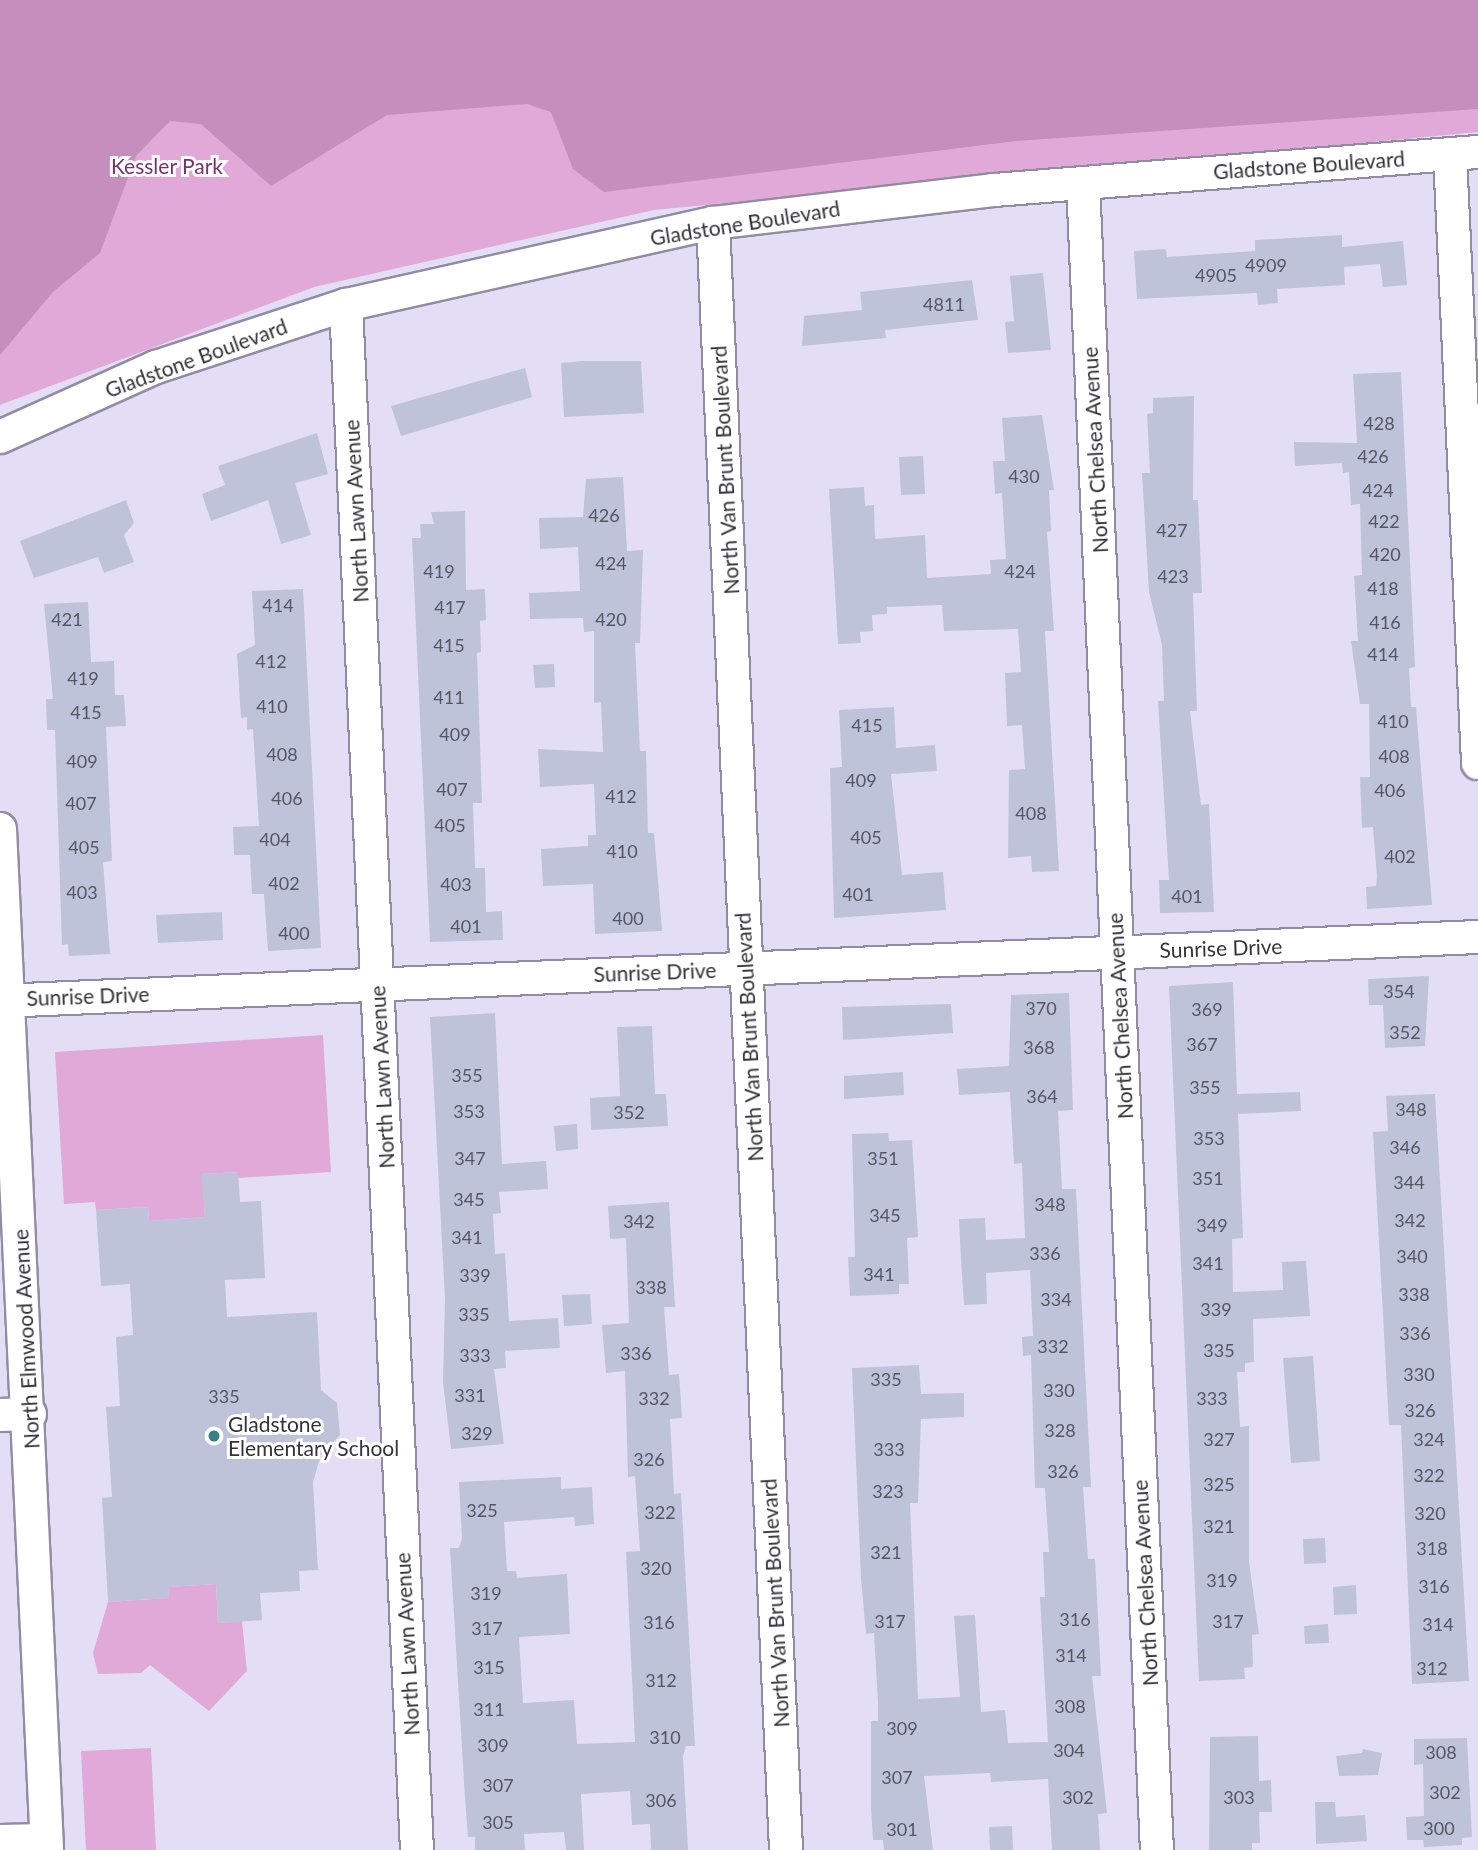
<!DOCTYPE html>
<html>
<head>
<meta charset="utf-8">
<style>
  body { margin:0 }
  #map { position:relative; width:1478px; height:1850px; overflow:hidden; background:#e3def6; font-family:Lato,sans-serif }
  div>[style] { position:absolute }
  .green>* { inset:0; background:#e1a9d7 }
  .forest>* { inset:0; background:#c68ebc }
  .building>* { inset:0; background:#bec3da }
  .roads { filter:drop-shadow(2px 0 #918ca3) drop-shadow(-2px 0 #918ca3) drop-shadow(0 2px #918ca3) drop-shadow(0 -2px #918ca3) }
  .minor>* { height:32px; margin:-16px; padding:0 16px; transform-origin:16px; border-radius:16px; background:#fff }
  .dots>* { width:19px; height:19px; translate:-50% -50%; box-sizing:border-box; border:4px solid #fff; border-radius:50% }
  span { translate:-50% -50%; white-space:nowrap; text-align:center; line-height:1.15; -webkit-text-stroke:6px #fff; paint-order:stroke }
  .number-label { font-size:18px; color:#565663 }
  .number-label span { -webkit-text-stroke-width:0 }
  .street-label { font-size:21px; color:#34323b }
  .park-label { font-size:21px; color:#76336d }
  .poi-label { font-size:21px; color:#34323b }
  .left { translate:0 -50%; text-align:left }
</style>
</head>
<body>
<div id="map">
  <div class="green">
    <div style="clip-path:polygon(0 0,1478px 0,1478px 132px,654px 210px,314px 287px,0 405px)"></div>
    <div style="clip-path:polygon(323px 1035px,331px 1172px,238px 1178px,238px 1172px,202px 1174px,205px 1217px,149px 1221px,148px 1207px,96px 1210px,95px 1202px,64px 1204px,55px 1052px)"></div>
    <div style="clip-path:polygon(216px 1584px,218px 1623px,242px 1621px,247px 1671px,209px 1711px,150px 1665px,141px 1673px,98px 1674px,93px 1653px,108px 1602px,169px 1598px,169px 1587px)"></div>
    <div style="clip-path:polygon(151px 1748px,156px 1850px,86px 1850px,81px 1751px)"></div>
  </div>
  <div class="forest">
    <div style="clip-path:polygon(0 0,1478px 0,1478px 109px,1016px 141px,604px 192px,573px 169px,551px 112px,527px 104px,387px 115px,271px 186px,201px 124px,170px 121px,136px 156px,100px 253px,53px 292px,0 355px)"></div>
  </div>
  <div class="building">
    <div style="clip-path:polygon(1342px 235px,1342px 247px,1403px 241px,1407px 285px,1383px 287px,1380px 264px,1344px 267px,1345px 285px,1277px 289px,1278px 303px,1258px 305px,1257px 293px,1137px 299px,1134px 251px,1166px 249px,1167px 257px,1255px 251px,1255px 240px)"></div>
    <div style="clip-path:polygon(1043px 273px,1051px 350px,1008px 353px,1005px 322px,1014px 321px,1010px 276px)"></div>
    <div style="clip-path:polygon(972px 280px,978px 320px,885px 330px,886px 338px,802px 346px,804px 316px,862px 310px,860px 292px)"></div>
    <div style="clip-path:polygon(582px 361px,641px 361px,644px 413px,564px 417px,561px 363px)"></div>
    <div style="clip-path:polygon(525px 368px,532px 397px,401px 436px,391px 406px)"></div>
    <div style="clip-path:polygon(1401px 372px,1415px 667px,1409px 668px,1411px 707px,1416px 707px,1432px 905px,1367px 909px,1366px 887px,1376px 886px,1377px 877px,1373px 827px,1362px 828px,1360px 777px,1370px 777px,1369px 704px,1360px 704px,1351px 641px,1358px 641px,1354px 576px,1362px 575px,1360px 504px,1351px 505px,1349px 472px,1343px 473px,1342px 463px,1295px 466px,1294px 442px,1357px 443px,1353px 374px)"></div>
    <div style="clip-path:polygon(1194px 396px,1193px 500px,1198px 500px,1202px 593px,1193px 593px,1197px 711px,1190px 711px,1201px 805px,1209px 804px,1214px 912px,1160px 913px,1159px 880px,1169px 880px,1158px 701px,1164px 701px,1162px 645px,1149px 592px,1142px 473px,1150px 473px,1147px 414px,1153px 413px,1153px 398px)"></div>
    <div style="clip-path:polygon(1042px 415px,1054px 490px,1049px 490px,1051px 531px,1047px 532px,1054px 631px,1045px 631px,1059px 871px,1032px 872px,1031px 856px,1008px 858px,1009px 770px,1025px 769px,1022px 725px,1007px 726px,1005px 673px,1021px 672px,1018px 629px,944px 631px,942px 605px,887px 607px,887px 614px,872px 615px,873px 631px,860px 632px,861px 643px,838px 644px,829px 489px,864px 487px,865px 506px,874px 505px,875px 539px,925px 535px,927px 578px,991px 574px,990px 560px,1006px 559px,1002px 493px,995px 494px,993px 461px,1005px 461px,1002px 418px)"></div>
    <div style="clip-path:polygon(317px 433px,328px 474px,295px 483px,311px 535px,281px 544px,268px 500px,211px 521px,202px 494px,225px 485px,218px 466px)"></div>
    <div style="clip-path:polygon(923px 456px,925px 494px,901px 495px,899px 457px)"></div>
    <div style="clip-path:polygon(623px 477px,627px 551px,643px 550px,640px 643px,635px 643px,640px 751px,646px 751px,648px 833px,654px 833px,662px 931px,595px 934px,593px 884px,543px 886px,541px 849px,588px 846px,588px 835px,596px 835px,594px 784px,540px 787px,538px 749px,603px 752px,601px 702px,594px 703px,594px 631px,584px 632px,583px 618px,530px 619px,529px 593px,580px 591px,578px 547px,540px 549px,539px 518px,583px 517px,586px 479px)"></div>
    <div style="clip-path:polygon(126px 500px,134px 523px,124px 535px,134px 562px,104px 573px,98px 557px,34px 578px,20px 541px)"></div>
    <div style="clip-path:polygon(465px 511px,466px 590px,485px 589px,486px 620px,480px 621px,481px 652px,477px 653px,482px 803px,473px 803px,475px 868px,485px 868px,486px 912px,502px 911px,503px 940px,430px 942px,412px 538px,421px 538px,420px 524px,434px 524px,431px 512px)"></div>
    <div style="clip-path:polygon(303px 589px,321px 948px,268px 951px,264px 894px,252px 894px,250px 855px,234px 855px,233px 827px,259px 826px,253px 729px,247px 730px,247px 717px,241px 718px,237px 654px,255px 645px,252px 591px)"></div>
    <div style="clip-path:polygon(88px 602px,91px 662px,114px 661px,115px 695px,124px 695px,126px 726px,106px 727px,112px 861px,103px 862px,110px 954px,69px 956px,68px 944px,62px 945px,55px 730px,47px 730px,46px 699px,53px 699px,44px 604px)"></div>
    <div style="clip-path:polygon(554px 664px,555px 687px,535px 688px,533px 665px)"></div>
    <div style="clip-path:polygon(894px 707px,896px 748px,935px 745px,937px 771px,891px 774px,902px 875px,943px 872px,946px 910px,834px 918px,830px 768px,842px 767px,839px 710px)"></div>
    <div style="clip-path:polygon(222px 912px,223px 940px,158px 943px,156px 915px)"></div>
    <div style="clip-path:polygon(1429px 976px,1425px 1046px,1385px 1048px,1383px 1005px,1369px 1005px,1368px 979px)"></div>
    <div style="clip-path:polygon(1233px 982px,1237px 1094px,1300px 1092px,1301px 1111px,1238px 1114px,1243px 1238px,1232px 1239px,1233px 1292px,1283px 1290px,1282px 1262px,1306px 1261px,1310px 1316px,1253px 1319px,1254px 1362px,1245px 1363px,1245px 1372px,1237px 1372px,1240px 1427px,1249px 1426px,1249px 1562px,1259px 1634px,1252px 1635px,1253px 1667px,1244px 1668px,1245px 1679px,1199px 1681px,1169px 986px)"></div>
    <div style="clip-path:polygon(1069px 993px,1073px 1110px,1058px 1111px,1062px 1189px,1076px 1189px,1091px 1487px,1083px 1487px,1088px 1559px,1095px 1559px,1101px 1676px,1092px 1676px,1107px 1813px,1098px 1814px,1100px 1850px,1052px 1850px,1048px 1779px,991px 1782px,990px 1773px,924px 1776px,933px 1850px,884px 1850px,883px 1840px,873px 1840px,871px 1808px,871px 1721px,878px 1721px,878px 1703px,874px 1633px,866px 1634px,861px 1578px,852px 1368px,919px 1365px,921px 1394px,964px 1393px,964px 1417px,921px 1419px,918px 1503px,910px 1503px,918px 1699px,960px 1697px,954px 1616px,975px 1615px,981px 1712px,1005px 1710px,1008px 1743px,1048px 1742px,1040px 1597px,1045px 1597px,1043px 1552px,1049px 1552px,1045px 1488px,1035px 1488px,1031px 1355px,1023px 1356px,1022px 1337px,1033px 1336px,1030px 1270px,986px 1273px,987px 1304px,964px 1305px,961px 1259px,959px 1219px,985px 1218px,986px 1240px,1025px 1238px,1022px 1163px,1014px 1164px,1010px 1092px,959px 1095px,957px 1069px,1009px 1066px,1011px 995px)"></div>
    <div style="clip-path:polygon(951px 1004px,953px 1033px,843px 1040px,842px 1007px)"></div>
    <div style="clip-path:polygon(495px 1013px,502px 1164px,546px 1161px,548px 1189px,499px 1192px,501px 1213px,493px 1214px,495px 1254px,505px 1253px,509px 1321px,558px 1318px,560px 1348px,505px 1351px,506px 1368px,494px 1369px,504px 1444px,451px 1449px,443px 1382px,445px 1299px,430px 1017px)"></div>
    <div style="clip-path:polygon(652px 1026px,655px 1094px,666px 1094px,668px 1126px,591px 1130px,590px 1098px,620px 1096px,617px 1027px)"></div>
    <div style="clip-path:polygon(903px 1072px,904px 1095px,844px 1099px,844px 1076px)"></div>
    <div style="clip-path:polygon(1435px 1094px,1469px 1681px,1412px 1684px,1401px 1425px,1389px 1425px,1373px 1132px,1388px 1131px,1386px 1096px)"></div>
    <div style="clip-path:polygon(577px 1124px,578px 1149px,556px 1151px,554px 1126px)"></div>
    <div style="clip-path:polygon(888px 1133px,889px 1141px,912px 1140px,918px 1237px,907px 1238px,909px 1284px,899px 1284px,899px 1294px,850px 1296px,848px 1257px,855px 1257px,852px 1134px)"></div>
    <div style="clip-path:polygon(238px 1172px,240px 1202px,261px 1201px,265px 1278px,225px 1280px,227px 1317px,317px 1312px,321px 1390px,337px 1403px,340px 1435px,321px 1455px,313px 1482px,318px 1570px,299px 1571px,300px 1591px,260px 1593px,262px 1620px,218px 1623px,216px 1584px,169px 1587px,169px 1598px,108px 1602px,102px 1498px,112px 1497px,106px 1407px,120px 1406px,116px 1337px,133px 1335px,130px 1284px,101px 1286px,96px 1210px,148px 1207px,149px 1221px,205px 1217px,201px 1174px)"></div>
    <div style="clip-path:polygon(669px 1202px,675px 1307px,664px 1307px,669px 1375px,679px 1374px,682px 1418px,670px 1419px,674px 1494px,681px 1493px,695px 1746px,686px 1746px,683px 1756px,688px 1850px,651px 1850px,650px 1824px,632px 1825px,630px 1791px,581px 1794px,584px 1850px,566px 1850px,564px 1832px,524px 1834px,525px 1850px,475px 1850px,475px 1837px,468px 1837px,465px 1798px,450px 1548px,459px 1548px,462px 1538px,459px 1482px,561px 1477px,561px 1489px,592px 1487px,594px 1524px,575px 1526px,574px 1517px,504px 1522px,507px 1571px,516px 1571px,517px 1578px,567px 1574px,570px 1634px,519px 1637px,523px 1703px,574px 1700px,577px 1744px,635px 1742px,626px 1552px,640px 1551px,635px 1476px,628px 1477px,625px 1371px,606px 1373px,602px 1325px,629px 1323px,626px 1238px,610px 1239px,608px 1206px)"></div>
    <div style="clip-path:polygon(590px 1294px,592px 1324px,564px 1326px,562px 1295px)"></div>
    <div style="clip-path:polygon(1313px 1356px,1320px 1461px,1291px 1463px,1283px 1358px)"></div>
    <div style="clip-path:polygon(1325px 1538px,1326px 1563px,1304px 1564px,1303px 1539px)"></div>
    <div style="clip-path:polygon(1356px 1585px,1357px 1614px,1334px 1615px,1333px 1587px)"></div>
    <div style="clip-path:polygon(1328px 1624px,1329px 1643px,1305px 1644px,1304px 1626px)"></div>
    <div style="clip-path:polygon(1258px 1736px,1259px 1781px,1271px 1780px,1272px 1812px,1259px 1812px,1260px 1843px,1252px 1843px,1252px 1850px,1209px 1850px,1210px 1737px)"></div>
    <div style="clip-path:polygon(1467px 1738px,1472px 1837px,1462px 1838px,1462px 1845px,1424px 1847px,1423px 1840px,1407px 1840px,1406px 1817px,1424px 1816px,1423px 1764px,1414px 1765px,1414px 1739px)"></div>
    <div style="clip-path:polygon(1363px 1749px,1382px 1753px,1378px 1775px,1339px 1776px,1336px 1756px,1362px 1753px)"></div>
    <div style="clip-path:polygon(1315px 1802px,1335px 1802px,1336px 1817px,1365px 1815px,1367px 1841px,1316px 1844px)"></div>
    <div style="clip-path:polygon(1012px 1826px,1013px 1850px,990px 1850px,989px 1827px)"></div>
  </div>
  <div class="roads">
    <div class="minor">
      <div style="left:1450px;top:155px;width:609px;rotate:87.36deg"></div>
      <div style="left:1083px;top:183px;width:1669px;rotate:87.46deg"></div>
      <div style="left:713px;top:223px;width:1629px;rotate:87.43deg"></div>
      <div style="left:346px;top:305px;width:1547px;rotate:87.37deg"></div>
      <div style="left:0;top:437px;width:171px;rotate:-24.2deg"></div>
      <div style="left:156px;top:367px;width:200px;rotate:-18.1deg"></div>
      <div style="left:346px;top:305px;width:376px;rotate:-12.6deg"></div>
      <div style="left:713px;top:223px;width:283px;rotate:-6.7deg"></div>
      <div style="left:994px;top:190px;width:485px;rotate:-4.5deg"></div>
      <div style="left:0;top:829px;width:1022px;rotate:87.36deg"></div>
      <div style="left:0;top:1001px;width:1479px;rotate:-2.48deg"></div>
      <div style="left:0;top:1415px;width:30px;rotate:-2deg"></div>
      <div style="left:0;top:1841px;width:46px;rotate:-1.2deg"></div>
    </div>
  </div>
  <div class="dots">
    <div style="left:214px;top:1436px;background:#378085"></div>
  </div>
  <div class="number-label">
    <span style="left:1266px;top:265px">4909</span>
    <span style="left:1216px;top:275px">4905</span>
    <span style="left:944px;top:304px">4811</span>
    <span style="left:1379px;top:423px">428</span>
    <span style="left:1373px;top:456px">426</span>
    <span style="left:1024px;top:476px">430</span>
    <span style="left:1378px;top:490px">424</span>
    <span style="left:604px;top:515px">426</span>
    <span style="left:1384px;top:521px">422</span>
    <span style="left:1172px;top:530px">427</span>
    <span style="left:1385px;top:554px">420</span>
    <span style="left:611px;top:563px">424</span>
    <span style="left:439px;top:571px">419</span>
    <span style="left:1020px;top:571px">424</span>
    <span style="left:1173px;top:576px">423</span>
    <span style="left:1383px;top:588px">418</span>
    <span style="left:278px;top:605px">414</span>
    <span style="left:450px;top:607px">417</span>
    <span style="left:67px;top:619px">421</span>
    <span style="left:611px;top:619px">420</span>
    <span style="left:1385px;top:622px">416</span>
    <span style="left:449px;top:645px">415</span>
    <span style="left:1383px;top:654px">414</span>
    <span style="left:271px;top:661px">412</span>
    <span style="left:83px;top:678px">419</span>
    <span style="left:449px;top:697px">411</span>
    <span style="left:272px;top:706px">410</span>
    <span style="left:86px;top:712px">415</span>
    <span style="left:1393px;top:721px">410</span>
    <span style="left:867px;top:725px">415</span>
    <span style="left:455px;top:734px">409</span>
    <span style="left:282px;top:754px">408</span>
    <span style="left:1394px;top:756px">408</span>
    <span style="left:82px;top:761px">409</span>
    <span style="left:861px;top:780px">409</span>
    <span style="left:452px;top:789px">407</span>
    <span style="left:1390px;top:790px">406</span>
    <span style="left:621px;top:796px">412</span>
    <span style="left:287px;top:798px">406</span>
    <span style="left:81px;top:803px">407</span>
    <span style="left:1031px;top:813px">408</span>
    <span style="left:450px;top:825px">405</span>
    <span style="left:866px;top:837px">405</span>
    <span style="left:275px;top:839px">404</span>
    <span style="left:84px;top:847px">405</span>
    <span style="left:622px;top:851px">410</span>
    <span style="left:1400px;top:856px">402</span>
    <span style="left:284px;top:883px">402</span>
    <span style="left:456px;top:884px">403</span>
    <span style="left:82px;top:892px">403</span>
    <span style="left:858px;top:894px">401</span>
    <span style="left:1187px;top:896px">401</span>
    <span style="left:628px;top:918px">400</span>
    <span style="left:466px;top:926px">401</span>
    <span style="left:294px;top:933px">400</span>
    <span style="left:1399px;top:991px">354</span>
    <span style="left:1041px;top:1008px">370</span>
    <span style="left:1207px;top:1009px">369</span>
    <span style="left:1405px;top:1032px">352</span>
    <span style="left:1202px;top:1044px">367</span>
    <span style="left:1039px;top:1047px">368</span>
    <span style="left:467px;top:1075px">355</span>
    <span style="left:1205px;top:1087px">355</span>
    <span style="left:1042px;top:1096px">364</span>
    <span style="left:1411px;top:1109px">348</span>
    <span style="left:469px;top:1111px">353</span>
    <span style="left:629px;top:1112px">352</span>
    <span style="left:1209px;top:1138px">353</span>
    <span style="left:1405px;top:1147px">346</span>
    <span style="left:470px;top:1158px">347</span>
    <span style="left:883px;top:1158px">351</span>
    <span style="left:1208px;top:1178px">351</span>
    <span style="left:1409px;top:1182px">344</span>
    <span style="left:469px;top:1199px">345</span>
    <span style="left:1050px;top:1204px">348</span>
    <span style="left:885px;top:1215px">345</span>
    <span style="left:1410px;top:1220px">342</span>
    <span style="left:639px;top:1221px">342</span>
    <span style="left:1212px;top:1225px">349</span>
    <span style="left:467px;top:1237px">341</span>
    <span style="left:1045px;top:1253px">336</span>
    <span style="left:1412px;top:1256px">340</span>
    <span style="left:1208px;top:1263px">341</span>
    <span style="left:879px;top:1274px">341</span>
    <span style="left:475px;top:1275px">339</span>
    <span style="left:651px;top:1287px">338</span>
    <span style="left:1414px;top:1294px">338</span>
    <span style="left:1056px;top:1299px">334</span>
    <span style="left:1216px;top:1309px">339</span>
    <span style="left:474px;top:1314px">335</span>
    <span style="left:1415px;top:1333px">336</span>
    <span style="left:1053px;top:1346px">332</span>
    <span style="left:1219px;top:1350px">335</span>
    <span style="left:636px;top:1353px">336</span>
    <span style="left:475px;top:1355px">333</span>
    <span style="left:1419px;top:1374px">330</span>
    <span style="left:886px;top:1379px">335</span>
    <span style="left:1059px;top:1390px">330</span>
    <span style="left:470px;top:1395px">331</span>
    <span style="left:224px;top:1396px">335</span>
    <span style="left:654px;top:1398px">332</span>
    <span style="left:1212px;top:1398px">333</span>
    <span style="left:1420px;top:1410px">326</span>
    <span style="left:1060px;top:1430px">328</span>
    <span style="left:477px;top:1433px">329</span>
    <span style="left:1219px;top:1439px">327</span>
    <span style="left:1429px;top:1439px">324</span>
    <span style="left:889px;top:1449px">333</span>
    <span style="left:649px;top:1459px">326</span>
    <span style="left:1063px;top:1471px">326</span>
    <span style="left:1429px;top:1475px">322</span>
    <span style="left:1219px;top:1484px">325</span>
    <span style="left:888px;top:1491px">323</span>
    <span style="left:482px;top:1510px">325</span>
    <span style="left:660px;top:1512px">322</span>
    <span style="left:1430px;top:1513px">320</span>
    <span style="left:1219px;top:1526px">321</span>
    <span style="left:1432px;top:1548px">318</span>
    <span style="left:886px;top:1552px">321</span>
    <span style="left:656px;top:1568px">320</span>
    <span style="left:1222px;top:1580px">319</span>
    <span style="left:1434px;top:1586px">316</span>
    <span style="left:486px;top:1593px">319</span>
    <span style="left:1075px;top:1619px">316</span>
    <span style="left:890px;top:1621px">317</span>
    <span style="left:1228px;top:1621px">317</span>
    <span style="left:659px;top:1622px">316</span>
    <span style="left:1438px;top:1624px">314</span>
    <span style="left:487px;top:1628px">317</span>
    <span style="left:1071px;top:1655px">314</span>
    <span style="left:489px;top:1667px">315</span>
    <span style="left:1432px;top:1668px">312</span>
    <span style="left:661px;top:1680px">312</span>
    <span style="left:1070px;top:1706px">308</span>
    <span style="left:489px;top:1709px">311</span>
    <span style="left:902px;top:1728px">309</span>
    <span style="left:665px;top:1737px">310</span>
    <span style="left:493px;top:1745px">309</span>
    <span style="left:1069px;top:1750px">304</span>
    <span style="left:1441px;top:1752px">308</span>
    <span style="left:897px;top:1777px">307</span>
    <span style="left:498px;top:1785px">307</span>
    <span style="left:1445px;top:1792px">302</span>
    <span style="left:1078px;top:1797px">302</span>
    <span style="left:1239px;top:1797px">303</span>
    <span style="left:661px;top:1800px">306</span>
    <span style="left:498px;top:1822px">305</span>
    <span style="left:1439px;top:1828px">300</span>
    <span style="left:902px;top:1829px">301</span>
  </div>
  <div class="street-label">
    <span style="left:1309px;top:165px;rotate:-4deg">Gladstone Boulevard</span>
    <span style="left:745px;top:223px;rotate:-9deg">Gladstone Boulevard</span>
    <span style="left:196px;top:358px;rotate:-20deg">Gladstone Boulevard</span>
    <span style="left:1095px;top:450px;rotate:-93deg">North Chelsea Avenue</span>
    <span style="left:725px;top:470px;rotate:-93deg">North Van Brunt Boulevard</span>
    <span style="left:356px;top:511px;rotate:-93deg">North Lawn Avenue</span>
    <span style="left:1221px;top:948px;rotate:-2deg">Sunrise Drive</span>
    <span style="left:655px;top:972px;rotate:-2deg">Sunrise Drive</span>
    <span style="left:88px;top:996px;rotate:-2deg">Sunrise Drive</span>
    <span style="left:1120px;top:1016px;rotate:-93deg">North Chelsea Avenue</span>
    <span style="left:749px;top:1037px;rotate:-93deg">North Van Brunt Boulevard</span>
    <span style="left:382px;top:1077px;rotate:-93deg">North Lawn Avenue</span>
    <span style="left:26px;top:1339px;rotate:-93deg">North Elmwood Avenue</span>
    <span style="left:1145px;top:1583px;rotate:-93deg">North Chelsea Avenue</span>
    <span style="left:775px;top:1603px;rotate:-93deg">North Van Brunt Boulevard</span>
    <span style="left:407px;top:1644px;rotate:-93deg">North Lawn Avenue</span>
  </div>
  <div class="park-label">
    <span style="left:167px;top:166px">Kessler Park</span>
  </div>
  <div class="poi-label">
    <span class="left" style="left:228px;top:1436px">Gladstone<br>Elementary School</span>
  </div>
</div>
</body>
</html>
